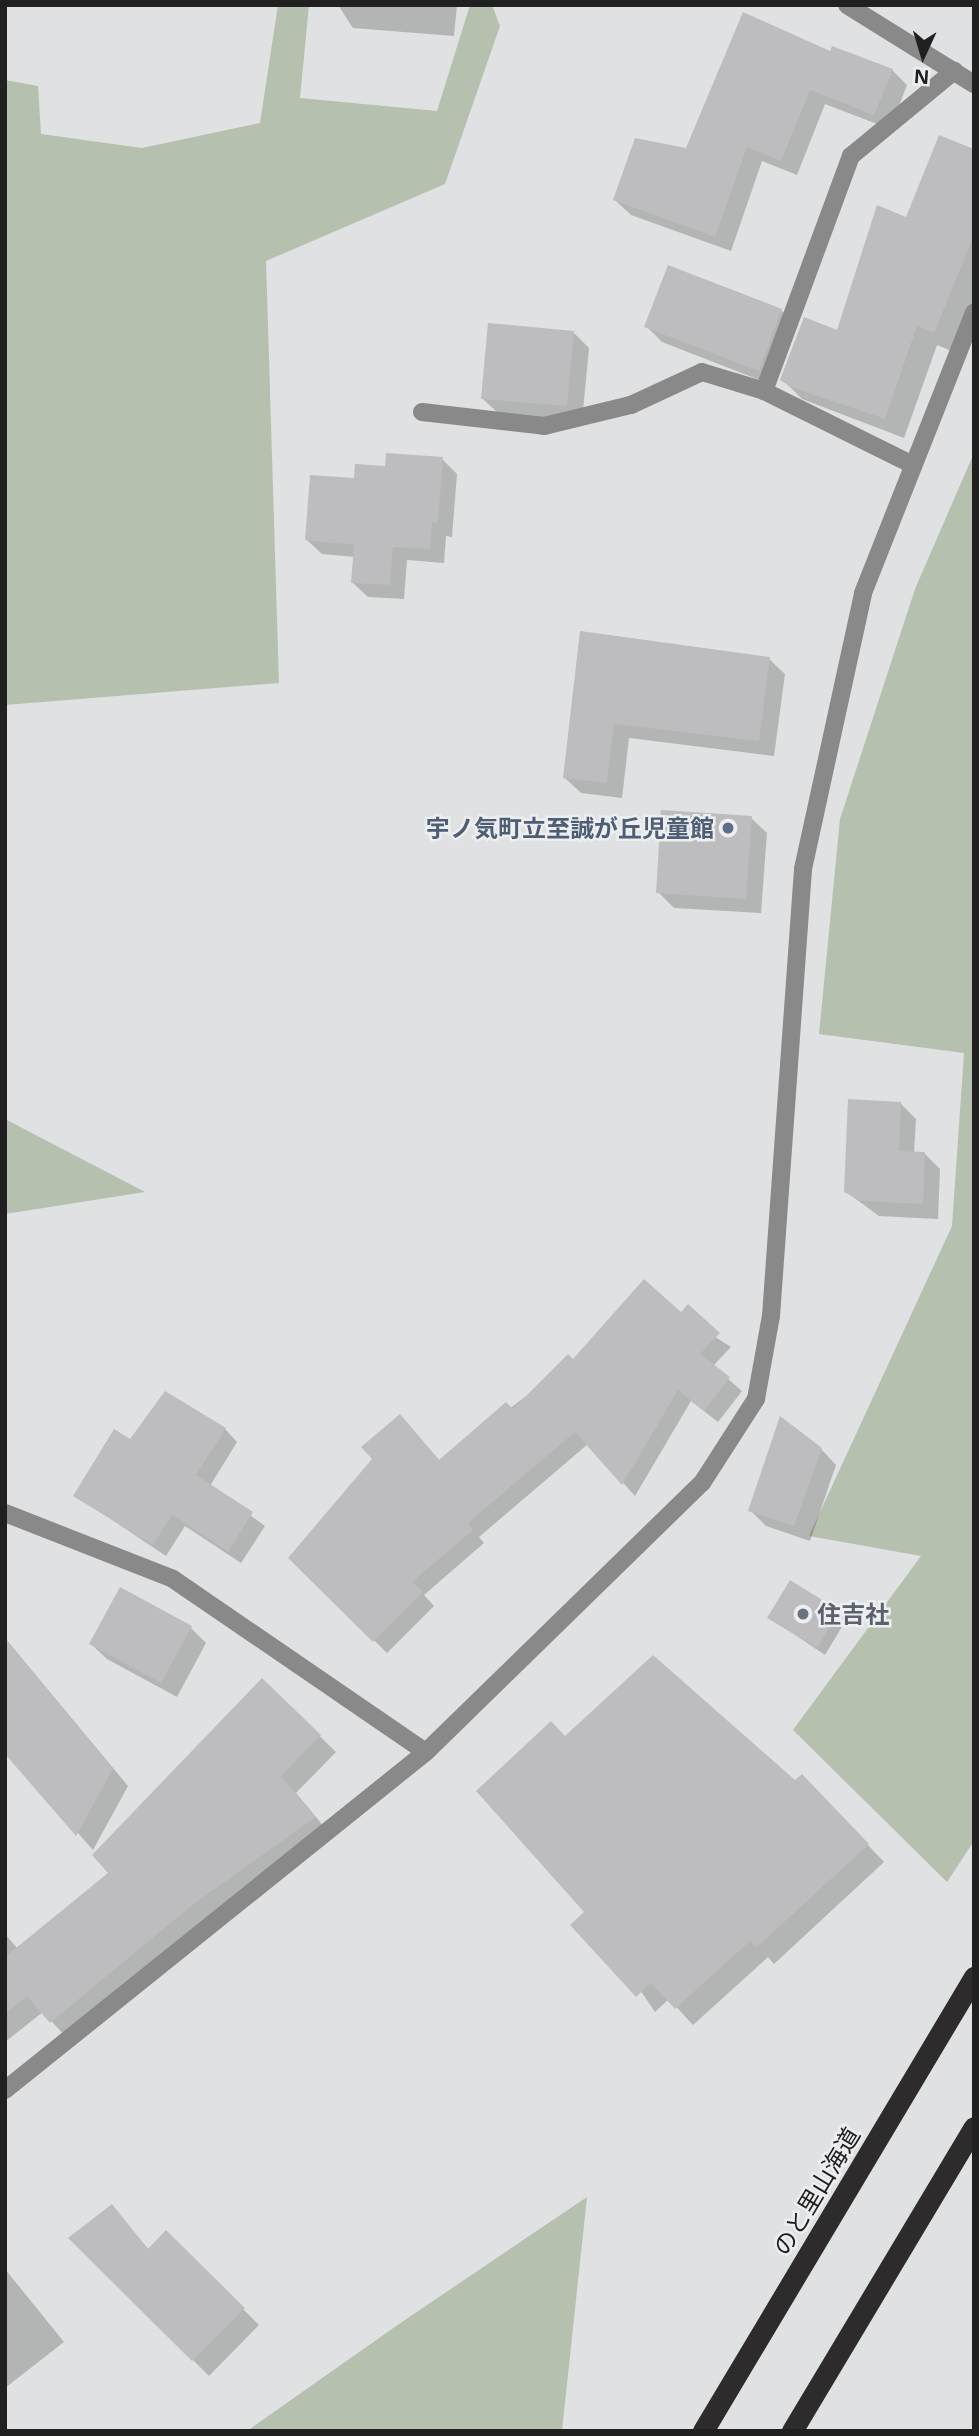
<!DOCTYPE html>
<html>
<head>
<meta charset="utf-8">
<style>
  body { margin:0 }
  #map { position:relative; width:979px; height:2436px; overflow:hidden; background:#e0e1e2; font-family:"Open Sans","Noto Sans JP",sans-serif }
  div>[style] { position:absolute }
  .green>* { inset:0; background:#b5c0ae }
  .shadow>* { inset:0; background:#0003 }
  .building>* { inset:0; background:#bdbcbe }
  .minor>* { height:18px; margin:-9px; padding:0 9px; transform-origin:9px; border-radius:9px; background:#8a8989 }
  .motorway>* { height:21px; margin:-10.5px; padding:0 10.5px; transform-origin:10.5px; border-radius:10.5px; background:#2d2b2b }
  .dots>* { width:19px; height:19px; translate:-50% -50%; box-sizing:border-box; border:4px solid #edeef0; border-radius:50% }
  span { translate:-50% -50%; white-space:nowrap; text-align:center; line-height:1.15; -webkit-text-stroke:5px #edeef0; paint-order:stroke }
  .service-label { font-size:24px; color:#4e5e75; font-weight:700 }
  .right { translate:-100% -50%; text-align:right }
  .worship-label { font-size:24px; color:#5b616d; font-weight:700 }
  .left { translate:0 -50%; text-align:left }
  .street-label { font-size:24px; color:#202021 }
  .frame { position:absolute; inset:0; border:7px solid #202021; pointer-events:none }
  .north { position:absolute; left:888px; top:21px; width:70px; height:70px; -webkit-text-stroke:5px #edeef0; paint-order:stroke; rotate:184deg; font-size:19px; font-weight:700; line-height:28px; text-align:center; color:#202021 }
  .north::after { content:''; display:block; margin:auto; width:24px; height:32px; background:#202021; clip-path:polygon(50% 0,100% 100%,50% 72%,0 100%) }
</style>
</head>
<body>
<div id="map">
  <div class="green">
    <div style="clip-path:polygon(278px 5px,309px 5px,300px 98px,437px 111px,470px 5px,492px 5px,500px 26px,445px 184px,266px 261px,279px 683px,5px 705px,5px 80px,38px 86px,41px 134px,142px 148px,260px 123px)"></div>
    <div style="clip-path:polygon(974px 453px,974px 1841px,947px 1882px,793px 1730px,921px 1556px,809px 1536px,952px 1226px,964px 1053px,819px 1034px,840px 819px,915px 589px)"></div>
    <div style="clip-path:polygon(5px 1119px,145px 1192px,5px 1214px)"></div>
    <div style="clip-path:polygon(587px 2197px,562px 2431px,247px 2431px,399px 2324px)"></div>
  </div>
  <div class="shadow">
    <div style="clip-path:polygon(338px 5px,457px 5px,454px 36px,353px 28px)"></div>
    <div style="clip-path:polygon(831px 53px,892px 70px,907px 85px,890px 129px,825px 104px,797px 175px,762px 161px,731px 251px,631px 215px,615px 200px)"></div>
    <div style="clip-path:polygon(974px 151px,974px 302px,954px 352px,937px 345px,904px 438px,802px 399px,782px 379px,838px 332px,907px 219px)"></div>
    <div style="clip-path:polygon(781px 310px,797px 326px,775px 386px,662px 342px,646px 326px)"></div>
    <div style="clip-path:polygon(573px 332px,589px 348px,582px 421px,499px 414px,483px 399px)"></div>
    <div style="clip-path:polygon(442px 459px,457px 474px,452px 537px,446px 536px,444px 563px,407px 560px,404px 599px,368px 597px,353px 583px,355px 557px,322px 554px,307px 540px,356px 480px)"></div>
    <div style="clip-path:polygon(581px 633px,769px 659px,785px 674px,774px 756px,629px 738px,622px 798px,581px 793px,565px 778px)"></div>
    <div style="clip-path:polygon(751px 818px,767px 833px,761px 913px,674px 908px,658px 892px)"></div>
    <div style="clip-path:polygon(900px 1103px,916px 1119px,914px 1153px,925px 1154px,940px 1169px,938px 1219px,879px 1216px,845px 1191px)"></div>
    <div style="clip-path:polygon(681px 1315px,731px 1347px,713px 1366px,742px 1391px,718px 1422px,691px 1401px,635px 1496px,588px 1444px,479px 1537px,484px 1543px,424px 1595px,434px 1606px,387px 1653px,290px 1557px,412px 1429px,440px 1461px,573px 1361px)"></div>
    <div style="clip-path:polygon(225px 1429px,237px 1442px,210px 1486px,265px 1526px,241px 1563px,185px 1526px,166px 1556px,75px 1495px)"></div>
    <div style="clip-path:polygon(821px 1449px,836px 1465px,810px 1541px,766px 1526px,750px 1510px)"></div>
    <div style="clip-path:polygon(839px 1612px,846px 1620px,825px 1655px,770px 1618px)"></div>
    <div style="clip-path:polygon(191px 1628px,206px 1643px,177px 1697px,107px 1659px,91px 1644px)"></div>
    <div style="clip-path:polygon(5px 1638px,128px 1786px,93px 1850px,5px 1751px)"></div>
    <div style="clip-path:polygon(262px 1680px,336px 1752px,296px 1793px,330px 1834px,67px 2038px,43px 2012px,5px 2042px,5px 1934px,18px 1949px,111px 1874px)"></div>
    <div style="clip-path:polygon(565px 1738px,795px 1782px,819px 1793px,884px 1862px,774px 1964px,768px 1957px,693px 2025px,669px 1999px,655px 2012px,587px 1912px)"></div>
    <div style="clip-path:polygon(112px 2207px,149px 2250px,166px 2232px,259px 2325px,209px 2376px,71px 2238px)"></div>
    <div style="clip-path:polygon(5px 2269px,64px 2342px,5px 2388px)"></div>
  </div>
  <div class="building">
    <div style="clip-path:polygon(743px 12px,830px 51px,832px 46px,893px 69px,874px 115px,810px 90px,781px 161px,747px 147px,715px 237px,613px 200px,635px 138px,686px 148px)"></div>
    <div style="clip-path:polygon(939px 135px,974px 149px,974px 235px,934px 333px,917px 326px,885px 419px,791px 387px,780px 380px,804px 317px,837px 330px,877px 205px,906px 217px)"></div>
    <div style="clip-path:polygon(668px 265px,782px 309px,759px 371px,644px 327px)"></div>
    <div style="clip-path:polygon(488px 323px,574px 331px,567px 406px,481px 399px)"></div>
    <div style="clip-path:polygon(386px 453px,443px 457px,438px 523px,432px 522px,430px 549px,393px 547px,390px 585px,351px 583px,354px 545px,305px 540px,310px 475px,354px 478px,355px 464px,385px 466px)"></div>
    <div style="clip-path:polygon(580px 631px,770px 657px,759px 741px,614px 724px,607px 783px,563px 778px)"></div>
    <div style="clip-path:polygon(661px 810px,752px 816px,746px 899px,656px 893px)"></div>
    <div style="clip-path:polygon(848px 1099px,901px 1102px,899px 1151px,925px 1152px,923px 1204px,861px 1201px,844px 1192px)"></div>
    <div style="clip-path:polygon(644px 1279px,681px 1312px,688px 1304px,720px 1333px,700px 1354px,730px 1377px,704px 1411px,678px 1390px,622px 1485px,575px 1432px,468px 1523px,473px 1530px,412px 1582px,423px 1592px,373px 1642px,288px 1558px,372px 1459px,361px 1447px,400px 1414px,439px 1460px,506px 1402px,513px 1409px,568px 1354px,573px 1359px)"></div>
    <div style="clip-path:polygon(165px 1391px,226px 1428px,196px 1475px,253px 1512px,228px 1552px,172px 1515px,153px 1545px,73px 1496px,114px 1429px,130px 1439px)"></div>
    <div style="clip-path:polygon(780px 1416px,822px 1448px,794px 1526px,748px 1511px)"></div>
    <div style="clip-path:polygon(790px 1580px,840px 1611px,817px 1648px,767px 1618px)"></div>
    <div style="clip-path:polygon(120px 1587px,192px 1626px,161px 1683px,89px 1644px)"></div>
    <div style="clip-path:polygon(5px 1638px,113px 1769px,76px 1836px,5px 1754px)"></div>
    <div style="clip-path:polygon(653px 1655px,795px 1780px,802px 1774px,869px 1844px,756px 1948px,750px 1941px,675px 2009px,651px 1983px,636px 1997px,570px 1925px,584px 1912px,476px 1791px,551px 1721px,565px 1736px)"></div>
    <div style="clip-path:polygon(262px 1678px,321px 1735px,281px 1776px,316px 1817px,195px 1903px,50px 2023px,27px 1996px,5px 2014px,5px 1957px,108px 1873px,92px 1855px)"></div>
    <div style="clip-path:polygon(112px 2204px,148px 2249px,166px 2230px,245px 2308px,192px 2361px,68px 2238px)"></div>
  </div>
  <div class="minor">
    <div style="left:847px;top:5px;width:150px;rotate:31.9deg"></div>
    <div style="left:422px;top:412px;width:123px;rotate:6.5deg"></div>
    <div style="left:544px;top:426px;width:89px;rotate:-13.6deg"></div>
    <div style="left:631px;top:405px;width:78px;rotate:-24.9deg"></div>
    <div style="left:702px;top:372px;width:65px;rotate:17deg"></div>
    <div style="left:913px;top:465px;width:166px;rotate:-153.6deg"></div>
    <div style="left:764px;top:391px;width:251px;rotate:-69.7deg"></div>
    <div style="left:851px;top:156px;width:134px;rotate:-39.5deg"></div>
    <div style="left:5px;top:1513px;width:180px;rotate:21.4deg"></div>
    <div style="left:173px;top:1579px;width:306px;rotate:34.4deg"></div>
    <div style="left:426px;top:1752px;width:540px;rotate:141.24deg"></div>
    <div style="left:426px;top:1752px;width:385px;rotate:-44.3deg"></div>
    <div style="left:702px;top:1483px;width:100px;rotate:-57.3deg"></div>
    <div style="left:756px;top:1399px;width:84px;rotate:-79.8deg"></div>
    <div style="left:771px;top:1316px;width:448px;rotate:-85.9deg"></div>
    <div style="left:803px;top:869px;width:282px;rotate:-77.7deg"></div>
    <div style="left:863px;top:593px;width:302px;rotate:-68.4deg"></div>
  </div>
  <div class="motorway">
    <div style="left:703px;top:2431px;width:529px;rotate:-59.17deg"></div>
    <div style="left:792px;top:2431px;width:354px;rotate:-59.1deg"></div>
  </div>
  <div class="dots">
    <div style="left:728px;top:828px;background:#5c6f8a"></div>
    <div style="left:803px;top:1614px;background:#6b7280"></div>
  </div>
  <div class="service-label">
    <span class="right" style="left:714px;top:828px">宇ノ気町立至誠が丘児童館</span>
  </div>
  <div class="worship-label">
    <span class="left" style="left:817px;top:1614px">住吉社</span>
  </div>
  <div class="street-label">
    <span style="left:816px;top:2191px;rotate:-59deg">のと里山海道</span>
  </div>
  <div class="frame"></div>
  <div class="north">N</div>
</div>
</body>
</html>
